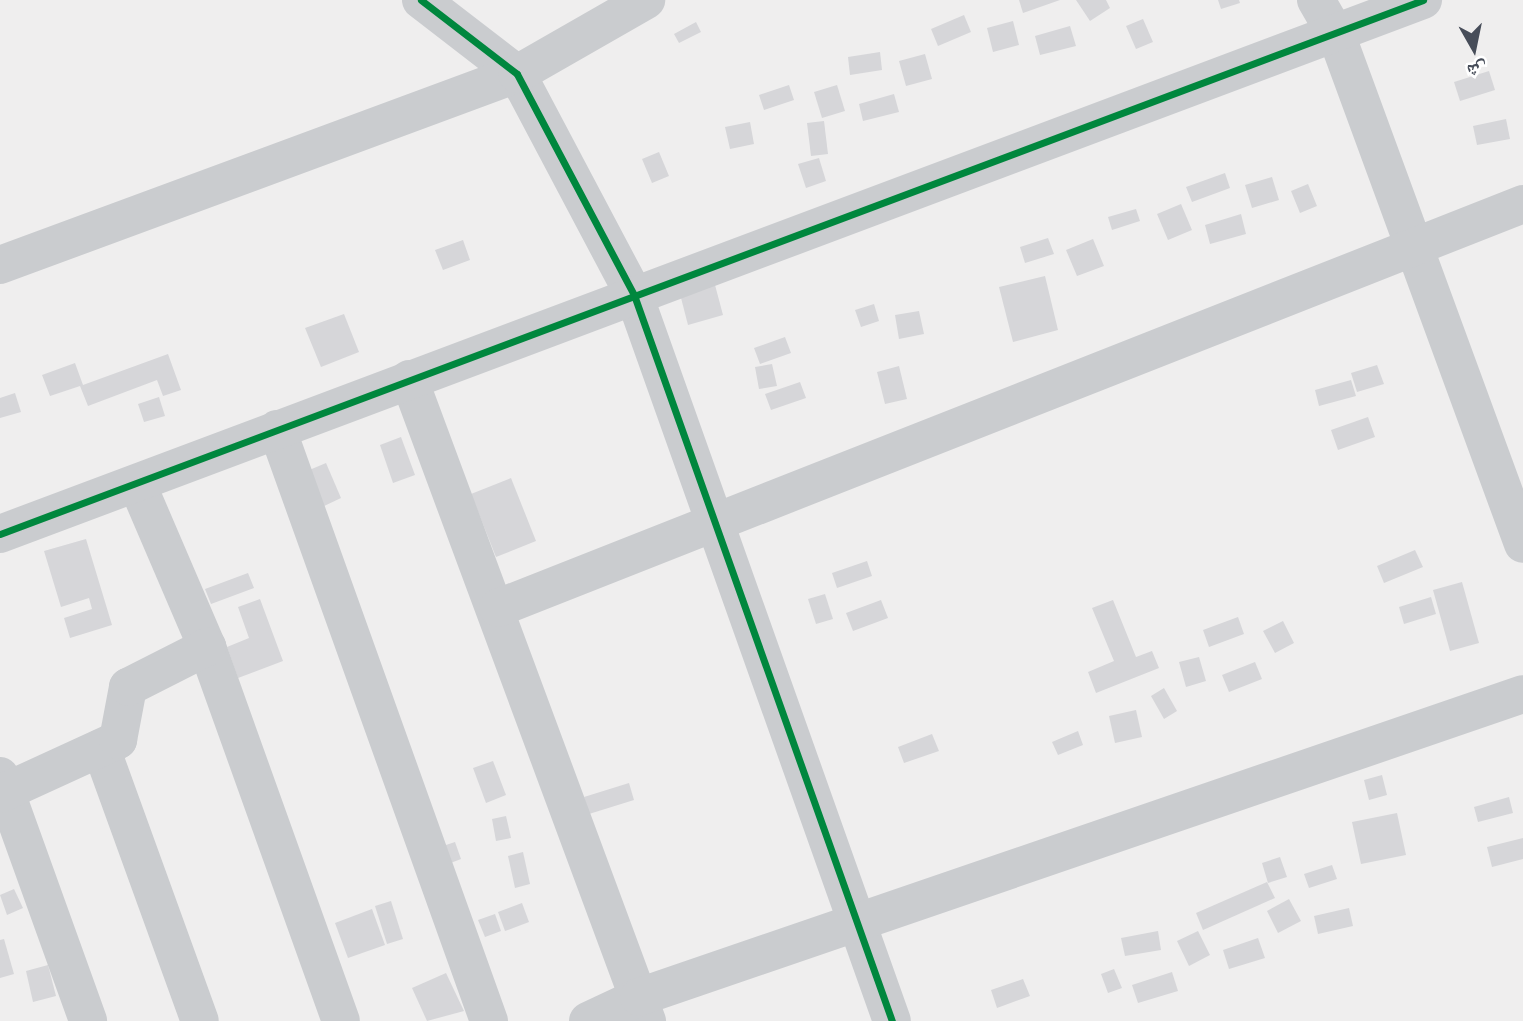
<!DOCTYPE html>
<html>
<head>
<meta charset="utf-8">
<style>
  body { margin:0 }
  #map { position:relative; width:1523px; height:1021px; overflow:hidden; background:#efeeee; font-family:"Work Sans","Noto Naskh Arabic",sans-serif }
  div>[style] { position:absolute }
  .building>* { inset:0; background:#d6d6d9 }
  .minor>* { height:38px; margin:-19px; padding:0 19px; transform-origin:19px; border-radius:19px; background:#cacccf }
  .cycleway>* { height:7px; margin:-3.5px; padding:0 3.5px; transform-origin:3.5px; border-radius:3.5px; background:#00873e }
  span { translate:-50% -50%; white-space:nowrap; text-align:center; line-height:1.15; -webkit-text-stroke:7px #fff; paint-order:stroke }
  .north { position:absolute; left:1439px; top:14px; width:70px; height:70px; -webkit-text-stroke:5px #fff; paint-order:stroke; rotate:171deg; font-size:19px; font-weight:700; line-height:28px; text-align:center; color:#474d59 }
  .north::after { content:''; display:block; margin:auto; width:24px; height:32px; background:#474d59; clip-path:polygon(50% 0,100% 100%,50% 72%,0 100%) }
</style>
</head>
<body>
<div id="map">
  <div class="building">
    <div style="clip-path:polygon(1019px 0,1060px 0,1023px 13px)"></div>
    <div style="clip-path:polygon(1076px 0,1106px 0,1110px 8px,1090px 21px)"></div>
    <div style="clip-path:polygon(1218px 0,1239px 0,1240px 3px,1221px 9px)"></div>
    <div style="clip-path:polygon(964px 15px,971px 32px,938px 46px,931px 29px)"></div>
    <div style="clip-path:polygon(1143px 19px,1153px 42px,1136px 49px,1126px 26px)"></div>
    <div style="clip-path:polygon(1013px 21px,1019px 45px,993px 52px,987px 28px)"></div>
    <div style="clip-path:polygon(696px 22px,701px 32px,679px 43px,674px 34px)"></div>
    <div style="clip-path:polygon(1070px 26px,1076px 46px,1040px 55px,1035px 36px)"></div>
    <div style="clip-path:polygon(880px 52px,882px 70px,850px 75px,848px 57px)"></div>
    <div style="clip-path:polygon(925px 54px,932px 79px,906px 86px,899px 61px)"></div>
    <div style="clip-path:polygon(1489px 71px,1495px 90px,1460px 101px,1454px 82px)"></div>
    <div style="clip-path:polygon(789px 85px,794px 100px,764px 110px,759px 95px)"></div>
    <div style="clip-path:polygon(837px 85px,845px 111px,822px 118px,814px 92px)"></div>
    <div style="clip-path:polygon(894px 94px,899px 112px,863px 121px,859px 104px)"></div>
    <div style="clip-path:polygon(1506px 119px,1510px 139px,1477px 145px,1473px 126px)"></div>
    <div style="clip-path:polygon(824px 121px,828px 154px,811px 156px,807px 123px)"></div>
    <div style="clip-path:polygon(750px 122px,754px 144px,730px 149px,725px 127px)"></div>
    <div style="clip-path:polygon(659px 152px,669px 176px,652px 183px,642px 159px)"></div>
    <div style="clip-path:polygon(819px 158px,826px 181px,806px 188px,798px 164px)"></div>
    <div style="clip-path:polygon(1225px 173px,1230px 188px,1192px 202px,1186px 187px)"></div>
    <div style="clip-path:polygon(1272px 177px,1279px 200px,1252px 208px,1245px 185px)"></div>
    <div style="clip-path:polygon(1308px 184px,1317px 206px,1300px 213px,1291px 191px)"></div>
    <div style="clip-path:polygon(1181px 204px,1192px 230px,1168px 240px,1157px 214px)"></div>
    <div style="clip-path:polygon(1136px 209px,1140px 221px,1112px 230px,1108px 217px)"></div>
    <div style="clip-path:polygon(1241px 214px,1246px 234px,1210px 244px,1205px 225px)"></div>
    <div style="clip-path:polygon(1048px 238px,1054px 254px,1025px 263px,1020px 247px)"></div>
    <div style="clip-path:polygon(1093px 239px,1104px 266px,1077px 276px,1066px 250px)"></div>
    <div style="clip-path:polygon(463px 240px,470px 260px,443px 270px,435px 250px)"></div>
    <div style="clip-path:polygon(1045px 276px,1058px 330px,1013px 342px,999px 287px)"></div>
    <div style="clip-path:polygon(715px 285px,723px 315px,688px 325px,680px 294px)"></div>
    <div style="clip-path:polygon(874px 304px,879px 321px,861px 327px,855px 310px)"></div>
    <div style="clip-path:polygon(919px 311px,924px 334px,899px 339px,895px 315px)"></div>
    <div style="clip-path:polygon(344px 314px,359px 352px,321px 367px,305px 328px)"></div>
    <div style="clip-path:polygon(785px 337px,791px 353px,760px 364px,754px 348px)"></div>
    <div style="clip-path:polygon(168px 354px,181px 390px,163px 396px,157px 380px,88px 406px,80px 386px,50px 396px,42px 375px,75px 363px,83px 385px)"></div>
    <div style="clip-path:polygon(772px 364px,777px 386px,759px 389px,755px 367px)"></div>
    <div style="clip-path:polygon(1377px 365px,1384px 384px,1357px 392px,1351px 373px)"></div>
    <div style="clip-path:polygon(899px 366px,907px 399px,885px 404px,877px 372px)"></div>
    <div style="clip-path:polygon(1351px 380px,1356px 396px,1319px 406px,1315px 390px)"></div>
    <div style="clip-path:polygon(800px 382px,806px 398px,771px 410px,765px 394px)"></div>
    <div style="clip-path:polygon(15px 393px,21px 412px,0 418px,0 398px)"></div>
    <div style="clip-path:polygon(159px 397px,165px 416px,144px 422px,138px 404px)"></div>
    <div style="clip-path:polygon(1368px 417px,1375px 437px,1338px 450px,1331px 430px)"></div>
    <div style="clip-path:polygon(401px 437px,415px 475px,393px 483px,380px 445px)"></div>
    <div style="clip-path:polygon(326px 463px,341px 498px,322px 507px,307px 471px)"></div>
    <div style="clip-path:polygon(511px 478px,536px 541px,496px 557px,471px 494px)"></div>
    <div style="clip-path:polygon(86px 539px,112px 625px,70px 638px,64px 618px,92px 609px,89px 598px,61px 607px,44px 551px)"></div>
    <div style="clip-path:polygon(1415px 550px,1423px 567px,1384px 583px,1377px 566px)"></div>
    <div style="clip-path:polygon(867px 561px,872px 576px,837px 588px,832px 573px)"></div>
    <div style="clip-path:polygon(248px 573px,254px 588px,211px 604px,205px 589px)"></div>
    <div style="clip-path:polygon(1462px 582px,1479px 643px,1450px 651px,1433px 590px)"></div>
    <div style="clip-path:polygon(825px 594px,833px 619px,816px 624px,808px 599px)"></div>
    <div style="clip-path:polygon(1431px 597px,1436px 614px,1404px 624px,1399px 607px)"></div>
    <div style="clip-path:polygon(260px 599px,283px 661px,238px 678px,227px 647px,249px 638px,238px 607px)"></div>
    <div style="clip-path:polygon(881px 600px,888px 618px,853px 631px,846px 613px)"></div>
    <div style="clip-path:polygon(1113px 600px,1136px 657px,1152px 651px,1159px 668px,1096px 693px,1088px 672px,1114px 661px,1092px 608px)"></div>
    <div style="clip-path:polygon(1238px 617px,1244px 634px,1209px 647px,1203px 630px)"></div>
    <div style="clip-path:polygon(1283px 621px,1294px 643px,1275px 653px,1263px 631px)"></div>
    <div style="clip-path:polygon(1199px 657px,1206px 681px,1186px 687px,1179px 662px)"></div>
    <div style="clip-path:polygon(1255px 662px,1262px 679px,1229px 692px,1222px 675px)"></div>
    <div style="clip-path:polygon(1164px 688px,1177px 711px,1164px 719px,1151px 696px)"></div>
    <div style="clip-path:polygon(1136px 710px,1142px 737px,1115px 743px,1109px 716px)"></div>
    <div style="clip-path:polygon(1078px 731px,1083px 745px,1058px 755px,1052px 742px)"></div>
    <div style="clip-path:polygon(932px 734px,939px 751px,904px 763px,898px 747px)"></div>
    <div style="clip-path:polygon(493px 761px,506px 795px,486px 803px,473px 768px)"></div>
    <div style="clip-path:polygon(1382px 775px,1387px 795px,1369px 800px,1364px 780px)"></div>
    <div style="clip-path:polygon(629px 783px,634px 800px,589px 814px,584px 797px)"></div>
    <div style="clip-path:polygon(1509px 797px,1513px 813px,1478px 822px,1474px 807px)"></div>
    <div style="clip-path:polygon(1397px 813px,1406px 855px,1361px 864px,1352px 822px)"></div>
    <div style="clip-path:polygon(506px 816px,511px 838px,496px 841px,492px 819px)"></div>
    <div style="clip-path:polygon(1523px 838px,1523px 859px,1492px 867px,1487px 847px)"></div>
    <div style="clip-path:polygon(455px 842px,461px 859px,440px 867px,434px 849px)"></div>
    <div style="clip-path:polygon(523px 852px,530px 884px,515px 888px,508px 856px)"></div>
    <div style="clip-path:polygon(1280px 857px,1287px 877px,1268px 883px,1262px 863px)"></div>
    <div style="clip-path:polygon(1332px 865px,1337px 879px,1309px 888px,1304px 874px)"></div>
    <div style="clip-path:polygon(1267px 882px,1275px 898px,1203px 930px,1196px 913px)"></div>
    <div style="clip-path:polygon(14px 889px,23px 908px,7px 915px,0 895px)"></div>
    <div style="clip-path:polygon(1289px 899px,1301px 921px,1278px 933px,1267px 911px)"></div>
    <div style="clip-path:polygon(391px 901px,403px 939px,387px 944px,375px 906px)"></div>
    <div style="clip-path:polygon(522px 903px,529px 922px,505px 931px,498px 912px)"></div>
    <div style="clip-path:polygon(1349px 908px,1353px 926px,1318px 934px,1314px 916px)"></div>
    <div style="clip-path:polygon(372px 909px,385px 945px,348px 958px,335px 923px)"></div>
    <div style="clip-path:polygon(495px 914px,501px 931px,485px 937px,478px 920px)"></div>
    <div style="clip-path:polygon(1158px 931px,1161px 950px,1125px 956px,1121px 938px)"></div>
    <div style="clip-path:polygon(1198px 931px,1210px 955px,1189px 966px,1177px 941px)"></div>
    <div style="clip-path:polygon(1258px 938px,1265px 958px,1229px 969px,1223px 950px)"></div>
    <div style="clip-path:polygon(4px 939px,14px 974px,0 978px,0 940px)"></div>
    <div style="clip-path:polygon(48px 965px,56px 996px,33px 1002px,26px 971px)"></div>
    <div style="clip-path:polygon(1114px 969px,1122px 988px,1108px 993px,1101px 974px)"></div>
    <div style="clip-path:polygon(1172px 972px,1178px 991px,1138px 1003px,1132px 985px)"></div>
    <div style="clip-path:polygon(446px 973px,464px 1011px,427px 1021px,412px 988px)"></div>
    <div style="clip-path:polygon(1023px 979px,1030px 996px,997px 1008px,991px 990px)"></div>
  </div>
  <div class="minor">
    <div style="left:421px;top:0;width:121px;rotate:37.6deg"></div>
    <div style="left:517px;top:74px;width:250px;rotate:62.1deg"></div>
    <div style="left:634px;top:295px;width:770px;rotate:70.44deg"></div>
    <div style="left:1316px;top:0;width:39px;rotate:60deg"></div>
    <div style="left:1336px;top:34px;width:543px;rotate:69.86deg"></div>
    <div style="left:0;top:265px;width:551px;rotate:-20.28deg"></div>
    <div style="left:517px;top:74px;width:149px;rotate:-29.8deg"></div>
    <div style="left:409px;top:379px;width:685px;rotate:69.66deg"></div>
    <div style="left:277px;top:429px;width:629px;rotate:70.3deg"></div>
    <div style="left:138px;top:486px;width:175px;rotate:66.8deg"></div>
    <div style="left:207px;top:647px;width:397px;rotate:70.3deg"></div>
    <div style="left:0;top:534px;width:1520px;rotate:-20.57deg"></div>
    <div style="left:498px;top:608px;width:1102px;rotate:-21.51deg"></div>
    <div style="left:101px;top:748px;width:290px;rotate:70.1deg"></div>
    <div style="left:0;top:776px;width:260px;rotate:70.2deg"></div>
    <div style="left:0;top:794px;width:130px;rotate:-24.6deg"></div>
    <div style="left:118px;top:740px;width:54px;rotate:-79.3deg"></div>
    <div style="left:128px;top:687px;width:89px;rotate:-26.9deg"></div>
    <div style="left:588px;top:1021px;width:56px;rotate:-25.2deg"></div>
    <div style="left:639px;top:997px;width:934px;rotate:-18.92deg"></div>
  </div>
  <div class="cycleway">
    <div style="left:421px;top:0;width:121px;rotate:37.6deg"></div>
    <div style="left:517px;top:74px;width:250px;rotate:62.1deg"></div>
    <div style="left:634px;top:295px;width:770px;rotate:70.44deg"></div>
    <div style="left:0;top:534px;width:1520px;rotate:-20.57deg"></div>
  </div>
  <div class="north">ش</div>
</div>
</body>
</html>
